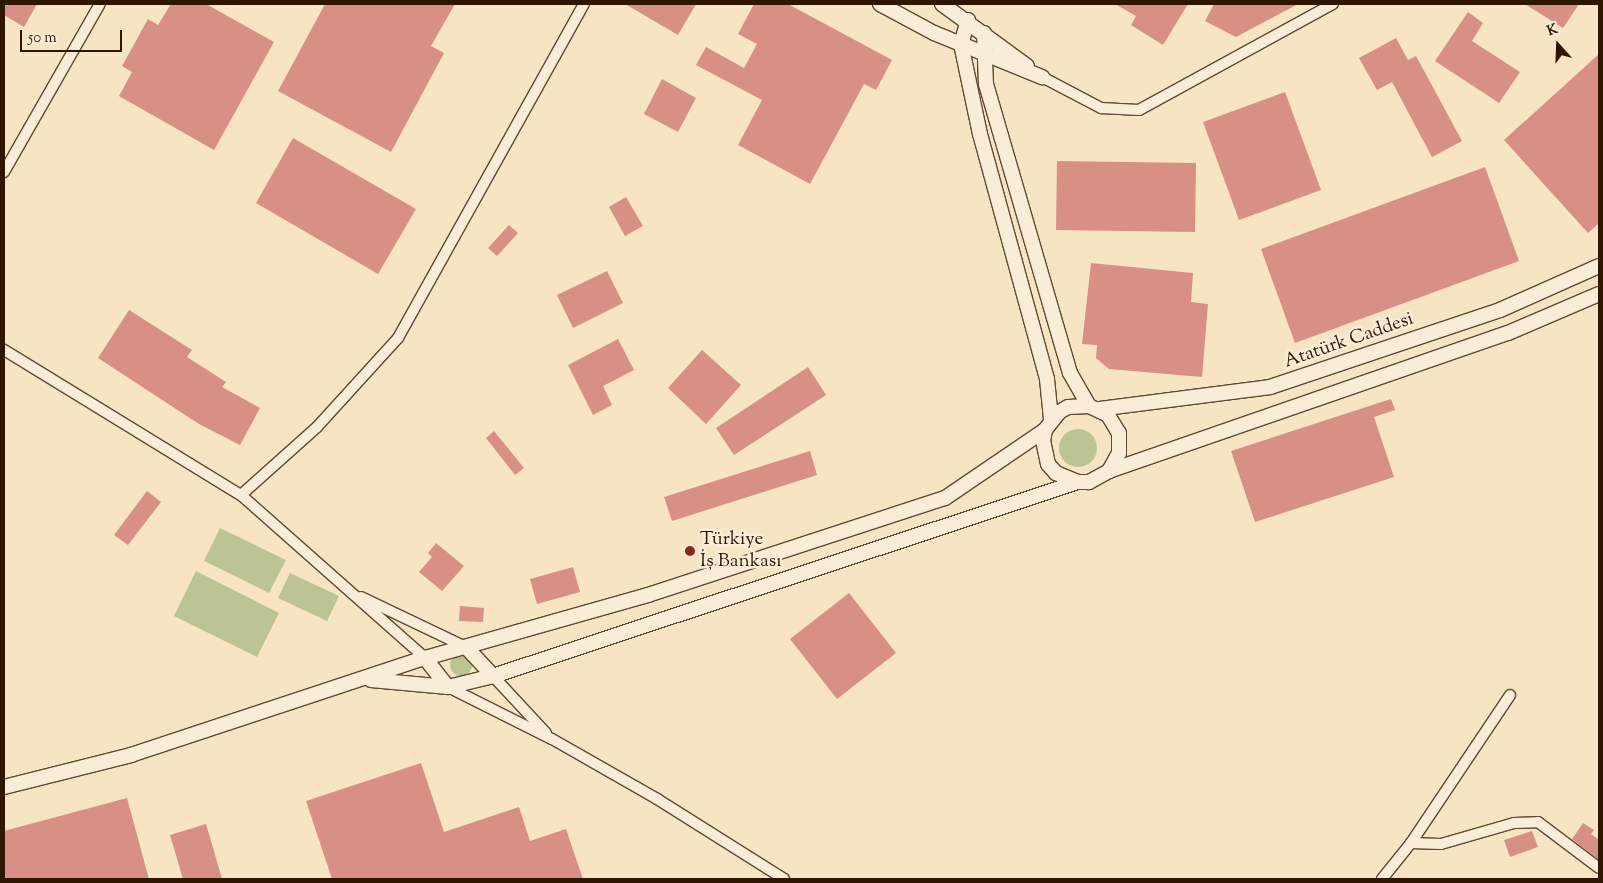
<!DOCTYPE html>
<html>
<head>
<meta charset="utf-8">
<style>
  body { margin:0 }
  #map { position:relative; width:1603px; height:883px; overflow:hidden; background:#f7e4c3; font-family:"Sorts Mill Goudy",serif }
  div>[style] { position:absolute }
  .green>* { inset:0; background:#bdc494 }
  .round { border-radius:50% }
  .building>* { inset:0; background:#d89086 }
  .roads { filter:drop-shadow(1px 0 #604a31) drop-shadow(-1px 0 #604a31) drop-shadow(0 1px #604a31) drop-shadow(0 -1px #604a31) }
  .minor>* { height:10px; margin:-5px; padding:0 5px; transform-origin:5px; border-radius:5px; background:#faedd8 }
  .tertiary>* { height:14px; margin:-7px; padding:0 7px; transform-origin:7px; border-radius:7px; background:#faedd8 }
  .dots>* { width:14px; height:14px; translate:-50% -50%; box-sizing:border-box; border:2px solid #faedd8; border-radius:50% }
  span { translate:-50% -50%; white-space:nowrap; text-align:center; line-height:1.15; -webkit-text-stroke:5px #faedd8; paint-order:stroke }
  .street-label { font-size:19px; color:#2e1600 }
  .poi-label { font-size:19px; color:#2e1600 }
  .left { translate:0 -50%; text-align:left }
  .frame { position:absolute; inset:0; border:5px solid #2e1600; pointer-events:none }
  .north { position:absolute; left:1533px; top:20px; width:50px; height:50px; -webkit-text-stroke:4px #faedd8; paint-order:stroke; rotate:340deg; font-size:14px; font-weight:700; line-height:20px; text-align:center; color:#2e1600 }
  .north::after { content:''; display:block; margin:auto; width:18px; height:22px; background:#2e1600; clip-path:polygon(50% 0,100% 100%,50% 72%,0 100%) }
  .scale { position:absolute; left:20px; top:30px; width:102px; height:22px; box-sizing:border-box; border:2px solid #2e1600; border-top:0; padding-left:6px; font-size:15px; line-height:18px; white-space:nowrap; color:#2e1600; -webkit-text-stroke:4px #faedd8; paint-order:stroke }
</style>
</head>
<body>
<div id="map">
  <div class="green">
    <div class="round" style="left:1059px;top:429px;width:38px;height:38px"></div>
    <div style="clip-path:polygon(220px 528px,286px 560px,269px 593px,204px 561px)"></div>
    <div style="clip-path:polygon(196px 571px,279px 613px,257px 657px,174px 616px)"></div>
    <div style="clip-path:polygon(290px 573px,339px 596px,327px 621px,278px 598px)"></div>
    <div class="round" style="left:450px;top:654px;width:22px;height:22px"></div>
  </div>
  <div class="building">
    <div style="clip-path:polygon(4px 4px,37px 4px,24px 27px,4px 15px)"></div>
    <div style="clip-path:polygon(171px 4px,206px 4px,274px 42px,214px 150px,119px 96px,132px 72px,122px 66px,148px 19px,158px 25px)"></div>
    <div style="clip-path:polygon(325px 4px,455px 4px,431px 46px,444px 53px,391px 152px,278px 91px)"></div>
    <div style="clip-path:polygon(625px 4px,696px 4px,678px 35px)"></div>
    <div style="clip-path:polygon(754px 4px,788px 4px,892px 60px,876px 90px,864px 84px,810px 184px,738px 145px,762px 100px,696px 65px,706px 47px,744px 68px,757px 44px,738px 34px)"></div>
    <div style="clip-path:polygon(1115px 4px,1188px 4px,1163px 45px,1131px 25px,1136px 16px)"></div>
    <div style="clip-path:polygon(1214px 4px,1298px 4px,1236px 37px,1205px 21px)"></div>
    <div style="clip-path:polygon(1525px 4px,1579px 4px,1563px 28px)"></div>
    <div style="clip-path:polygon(1468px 12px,1483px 23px,1472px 41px,1520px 72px,1499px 103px,1435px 61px)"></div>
    <div style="clip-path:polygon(1396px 38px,1408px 60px,1416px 56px,1462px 141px,1432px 157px,1392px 82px,1377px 90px,1359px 58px)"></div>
    <div style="clip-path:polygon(1599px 54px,1599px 223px,1588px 233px,1504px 140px)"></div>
    <div style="clip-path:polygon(662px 79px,696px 98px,678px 132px,644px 114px)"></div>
    <div style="clip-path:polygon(1285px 92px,1321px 190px,1239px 220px,1203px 122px)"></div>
    <div style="clip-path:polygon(293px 138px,416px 209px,378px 274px,256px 203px)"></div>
    <div style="clip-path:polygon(1057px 161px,1196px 163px,1195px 232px,1056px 230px)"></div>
    <div style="clip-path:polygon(1485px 167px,1519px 261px,1295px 343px,1261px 249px)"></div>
    <div style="clip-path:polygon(626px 197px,643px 226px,625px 236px,609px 207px)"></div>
    <div style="clip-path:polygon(509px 225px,518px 233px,497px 256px,488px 248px)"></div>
    <div style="clip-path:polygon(1091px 263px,1193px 273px,1191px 302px,1208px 304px,1202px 377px,1109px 369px,1096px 358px,1097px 345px,1082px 344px)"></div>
    <div style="clip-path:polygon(607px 271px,623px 303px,573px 328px,557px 295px)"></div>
    <div style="clip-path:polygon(129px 310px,192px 350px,187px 357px,226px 382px,222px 387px,260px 408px,240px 445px,199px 424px,98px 358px)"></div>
    <div style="clip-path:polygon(618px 339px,634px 370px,603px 386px,612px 405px,593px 415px,568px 365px)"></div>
    <div style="clip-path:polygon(702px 350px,741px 385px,706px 424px,668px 388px)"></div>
    <div style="clip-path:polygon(808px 367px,826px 395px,734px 455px,716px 428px)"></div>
    <div style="clip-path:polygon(1391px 399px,1395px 410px,1374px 417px,1394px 477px,1255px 522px,1231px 451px)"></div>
    <div style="clip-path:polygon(494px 431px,524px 468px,515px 475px,486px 438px)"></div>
    <div style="clip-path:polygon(810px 451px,817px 475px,672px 521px,664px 497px)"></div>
    <div style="clip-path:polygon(147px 491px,161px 502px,128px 545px,114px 535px)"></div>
    <div style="clip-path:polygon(436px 543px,464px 566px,442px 591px,419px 572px,432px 557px,428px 553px)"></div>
    <div style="clip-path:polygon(573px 567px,580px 592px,537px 604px,530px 579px)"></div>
    <div style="clip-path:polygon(849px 593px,896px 653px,837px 699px,790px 639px)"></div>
    <div style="clip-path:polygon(460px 606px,484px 608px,483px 622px,459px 621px)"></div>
    <div style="clip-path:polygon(421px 763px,444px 832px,519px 807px,530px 841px,566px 829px,583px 879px,332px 879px,306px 801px)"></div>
    <div style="clip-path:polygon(127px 798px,149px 879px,4px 879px,4px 831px)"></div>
    <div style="clip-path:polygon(1583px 823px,1594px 830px,1591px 834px,1599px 840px,1599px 860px,1572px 839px)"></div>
    <div style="clip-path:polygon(206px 824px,222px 879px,183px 879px,170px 835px)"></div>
    <div style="clip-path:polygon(1532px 831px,1538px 847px,1510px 857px,1504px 840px)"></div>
  </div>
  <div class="roads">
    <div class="minor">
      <div style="left:1042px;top:77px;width:67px;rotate:27.7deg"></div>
      <div style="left:1101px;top:108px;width:38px;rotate:3deg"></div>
      <div style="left:1139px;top:110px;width:221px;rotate:-28.7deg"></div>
      <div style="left:4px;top:172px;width:193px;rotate:-60.3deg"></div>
      <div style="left:4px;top:350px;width:278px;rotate:31.5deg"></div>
      <div style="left:241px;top:495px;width:246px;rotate:41.5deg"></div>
      <div style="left:241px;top:495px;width:102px;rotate:-41.8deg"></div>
      <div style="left:317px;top:427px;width:120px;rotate:-47.7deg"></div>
      <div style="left:398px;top:338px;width:382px;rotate:-60.9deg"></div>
      <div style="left:361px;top:597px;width:116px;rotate:25.5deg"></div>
      <div style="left:493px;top:676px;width:78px;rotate:47.1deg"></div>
      <div style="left:448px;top:687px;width:116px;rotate:26.6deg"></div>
      <div style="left:552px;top:739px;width:121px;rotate:29.7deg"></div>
      <div style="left:657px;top:799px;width:150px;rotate:32.2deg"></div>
      <div style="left:1411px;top:843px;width:30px;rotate:2deg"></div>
      <div style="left:1441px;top:844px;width:76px;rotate:-16deg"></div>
      <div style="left:1514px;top:823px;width:24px;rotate:-2deg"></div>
      <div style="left:1538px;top:822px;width:76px;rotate:37deg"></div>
      <div style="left:1382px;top:879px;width:46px;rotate:-51.1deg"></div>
      <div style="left:1411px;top:843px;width:178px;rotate:-56.2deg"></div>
    </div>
    <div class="tertiary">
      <div style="left:880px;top:4px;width:61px;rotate:28.2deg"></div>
      <div style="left:934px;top:33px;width:117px;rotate:22.2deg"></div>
      <div style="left:942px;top:4px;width:105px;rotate:36.1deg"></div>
      <div style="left:968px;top:20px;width:25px;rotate:106deg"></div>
      <div style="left:961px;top:44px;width:92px;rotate:78.1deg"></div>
      <div style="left:980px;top:134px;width:254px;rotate:74.7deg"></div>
      <div style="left:1047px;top:379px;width:40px;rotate:84.3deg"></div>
      <div style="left:984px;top:33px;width:51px;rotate:87.8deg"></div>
      <div style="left:986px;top:84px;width:301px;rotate:73.8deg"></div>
      <div style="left:1070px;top:373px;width:38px;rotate:60deg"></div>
      <div style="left:1089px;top:406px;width:21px;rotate:25deg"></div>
      <div style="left:1108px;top:415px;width:21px;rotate:59deg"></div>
      <div style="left:1119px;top:433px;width:20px;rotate:90deg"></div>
      <div style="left:1119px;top:453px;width:21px;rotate:119deg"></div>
      <div style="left:1109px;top:471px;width:23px;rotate:151deg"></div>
      <div style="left:1089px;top:482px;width:11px;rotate:180deg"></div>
      <div style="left:1078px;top:482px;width:24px;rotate:-158deg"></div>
      <div style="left:1056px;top:473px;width:12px;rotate:-132deg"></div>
      <div style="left:1048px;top:464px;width:24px;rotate:-102deg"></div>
      <div style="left:1043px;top:441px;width:11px;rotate:-80deg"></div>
      <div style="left:1045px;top:430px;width:23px;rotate:-52deg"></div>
      <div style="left:1059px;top:412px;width:10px;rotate:-29deg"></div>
      <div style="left:1068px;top:407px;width:21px;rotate:-3deg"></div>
      <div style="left:1099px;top:409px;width:172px;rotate:-7.3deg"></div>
      <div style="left:1270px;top:387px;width:243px;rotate:-18.5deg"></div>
      <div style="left:1500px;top:310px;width:108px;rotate:-24deg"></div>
      <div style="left:1109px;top:471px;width:422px;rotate:-19.1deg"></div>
      <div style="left:1508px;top:333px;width:99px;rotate:-23.2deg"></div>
      <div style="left:466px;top:647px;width:40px;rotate:47deg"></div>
      <div style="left:425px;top:658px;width:37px;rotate:52deg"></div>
      <div style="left:371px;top:680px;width:77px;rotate:5.2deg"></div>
      <div style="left:448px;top:687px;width:46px;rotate:-13.7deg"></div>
      <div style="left:493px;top:676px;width:616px;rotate:-18.35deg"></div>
      <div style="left:4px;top:787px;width:131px;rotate:-14.1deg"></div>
      <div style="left:131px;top:755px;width:310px;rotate:-18.3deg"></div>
      <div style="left:425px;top:658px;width:232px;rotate:-15.8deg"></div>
      <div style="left:648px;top:595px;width:312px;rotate:-18.1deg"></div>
      <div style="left:945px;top:498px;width:121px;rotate:-34.2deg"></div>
    </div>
  </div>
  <div class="dots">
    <div style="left:690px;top:551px;background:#8f2418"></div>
  </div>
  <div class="street-label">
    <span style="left:1349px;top:341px;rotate:-19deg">Atatürk Caddesi</span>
  </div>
  <div class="poi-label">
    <span class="left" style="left:700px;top:551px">Türkiye<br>İş Bankası</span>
  </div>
  <div class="frame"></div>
  <div class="north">K</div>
  <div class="scale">50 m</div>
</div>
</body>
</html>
